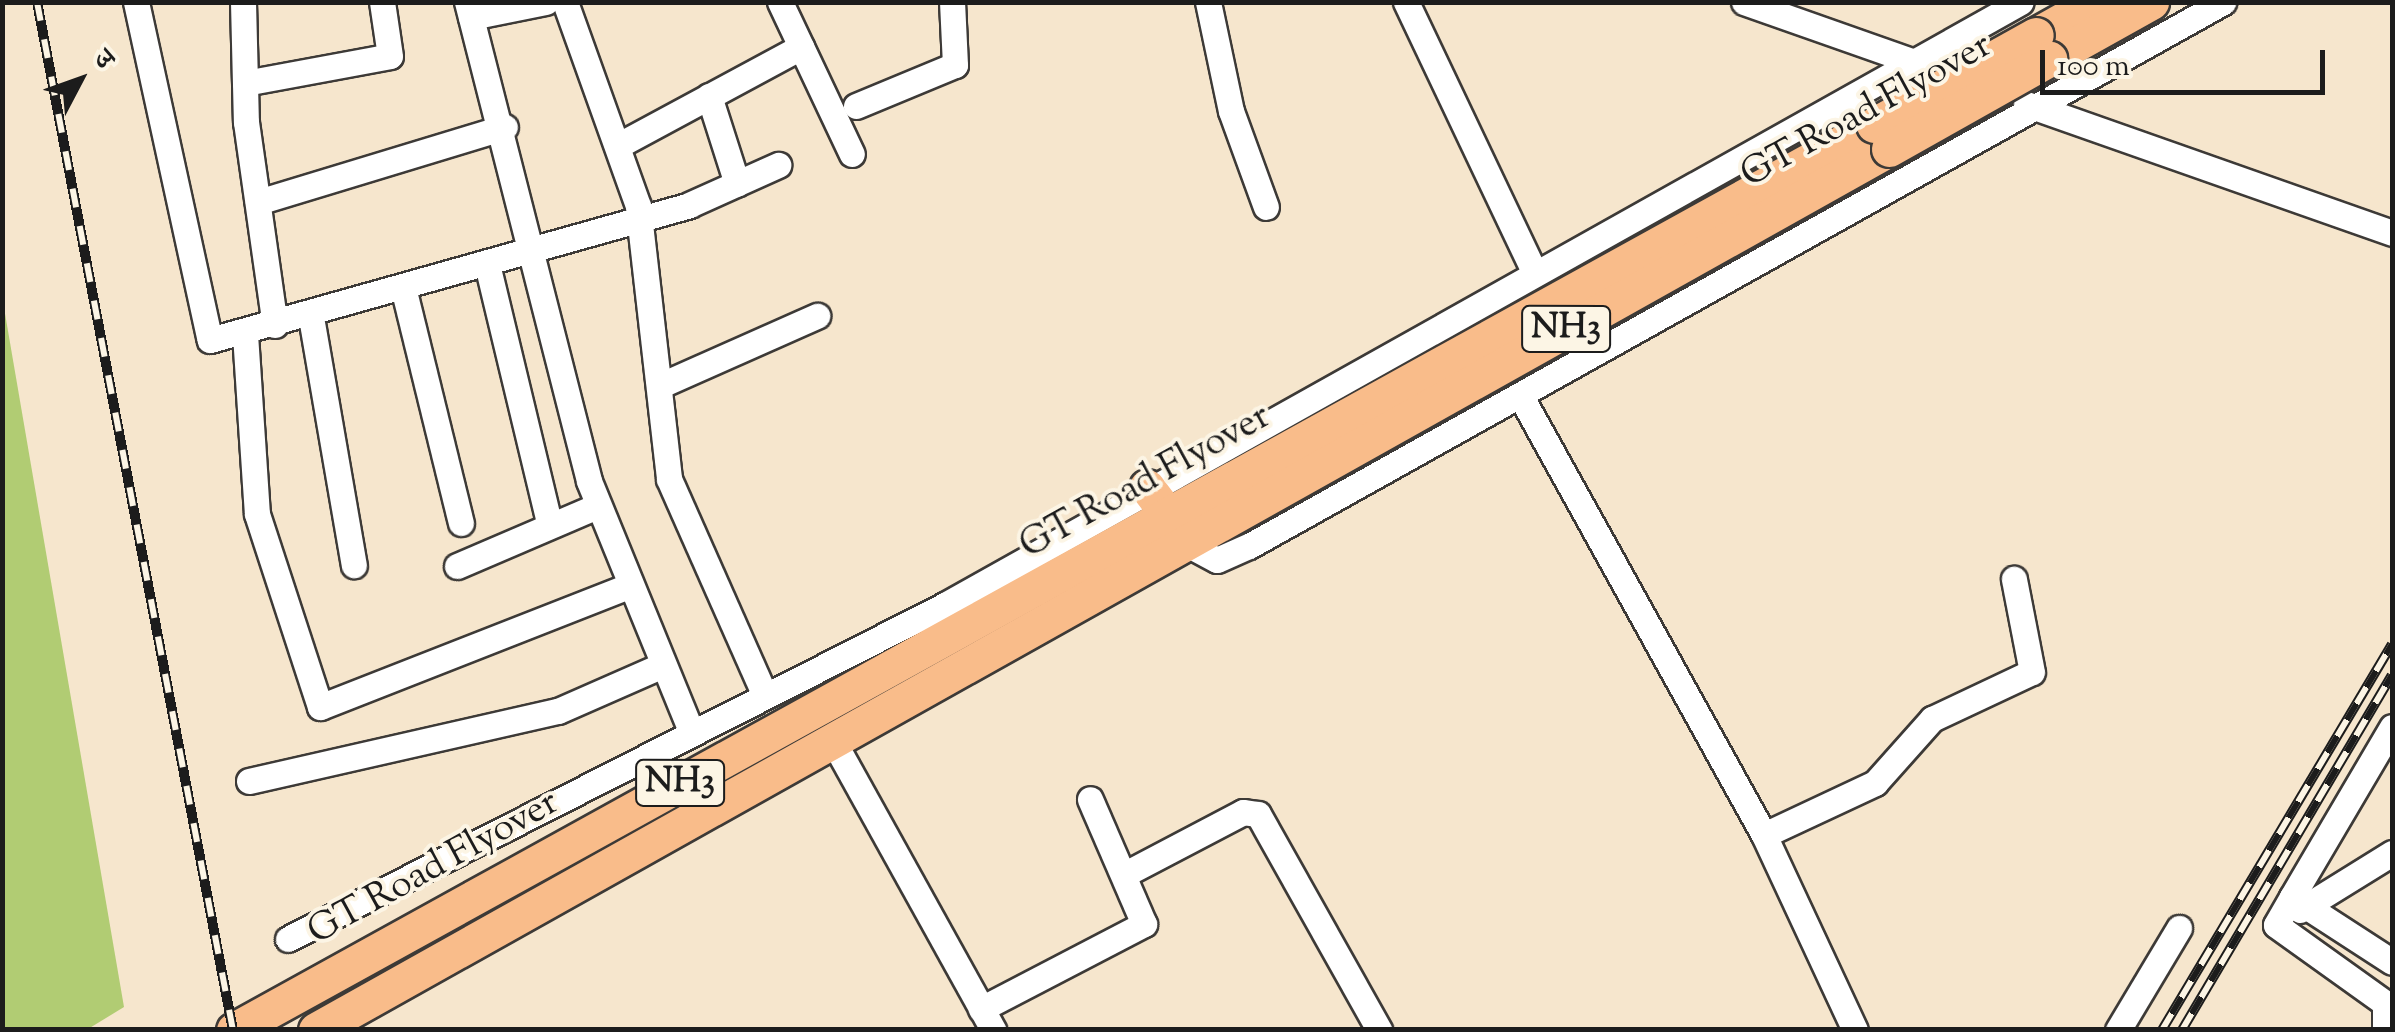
<!DOCTYPE html>
<html>
<head>
<meta charset="utf-8">
<style>
  body { margin:0 }
  #map { position:relative; width:2395px; height:1032px; overflow:hidden; background:#f6e6cd; font-family:"Sorts Mill Goudy","Noto Serif Devanagari",serif }
  div>[style] { position:absolute }
  .green>* { inset:0; background:#b1cc73 }
  .roads { filter:drop-shadow(2px 0 #3d3a37) drop-shadow(-2px 0 #3d3a37) drop-shadow(0 2px #3d3a37) drop-shadow(0 -2px #3d3a37) }
  .minor>* { height:25px; margin:-12.5px; padding:0 12.5px; transform-origin:12.5px; border-radius:12.5px; background:#fff }
  .highway>* { height:35px; margin:-17.5px; padding:0 17.5px; transform-origin:17.5px; border-radius:17.5px; background:#f9bc8a }
  .rail>* { height:10px; margin-top:-5px; transform-origin:0; background:repeating-linear-gradient(90deg,#fcf5e5 0 19px,#1c1c1c 0 38px); box-sizing:border-box; border-block:2px solid #1c1c1c }
  .bridges { filter:drop-shadow(2px 0 #3d3a37) drop-shadow(-2px 0 #3d3a37) drop-shadow(0 2px #3d3a37) drop-shadow(0 -2px #3d3a37) }
  .highway-bridge>* { height:35px; margin:-17.5px; padding:0 17.5px; transform-origin:17.5px; border-radius:17.5px; background:#f9bc8a }
  span { translate:-50% -50%; white-space:nowrap; text-align:center; line-height:1.15; -webkit-text-stroke:8px #fcf5e5; paint-order:stroke }
  .shield-label span { padding:2px 8px; background:#fcf5e5; border:2px solid; border-radius:8px; -webkit-text-stroke-width:0 }
  .shield-label { font-size:35px; color:#1c1c1c; font-weight:700 }
  .street-label { font-size:38px; color:#1c1c1c }
  .frame { position:absolute; inset:0; border:5px solid #1c1c1c; pointer-events:none }
  .north { position:absolute; left:30px; top:30px; width:100px; height:100px; -webkit-text-stroke:8px #fcf5e5; paint-order:stroke; rotate:49deg; font-size:28px; font-weight:700; line-height:40px; text-align:center; color:#1c1c1c }
  .north::after { content:''; display:block; margin:auto; width:35px; height:45px; background:#1c1c1c; clip-path:polygon(50% 0,100% 100%,50% 72%,0 100%) }
  .scale { position:absolute; left:2040px; top:50px; width:285px; height:45px; box-sizing:border-box; border:5px solid #1c1c1c; border-top:0; padding-left:12px; font-size:30px; line-height:35px; white-space:nowrap; color:#1c1c1c; -webkit-text-stroke:8px #fcf5e5; paint-order:stroke }
</style>
</head>
<body>
<div id="map">
  <div class="green">
    <div style="clip-path:polygon(2px 296px,124px 1007px,88px 1029px,3px 1029px)"></div>
  </div>
  <div class="roads">
    <div class="minor">
      <div style="left:136px;top:2px;width:346px;rotate:77.7deg"></div>
      <div style="left:210px;top:340px;width:498px;rotate:-15.7deg"></div>
      <div style="left:689px;top:205px;width:98px;rotate:-24.2deg"></div>
      <div style="left:243px;top:2px;width:120px;rotate:88.6deg"></div>
      <div style="left:246px;top:122px;width:205px;rotate:81.9deg"></div>
      <div style="left:467px;top:2px;width:494px;rotate:75.7deg"></div>
      <div style="left:589px;top:481px;width:270px;rotate:67.8deg"></div>
      <div style="left:565px;top:2px;width:217px;rotate:70.3deg"></div>
      <div style="left:638px;top:206px;width:275px;rotate:83.5deg"></div>
      <div style="left:669px;top:479px;width:237px;rotate:66.1deg"></div>
      <div style="left:780px;top:2px;width:168px;rotate:64.7deg"></div>
      <div style="left:1208px;top:2px;width:111px;rotate:78.1deg"></div>
      <div style="left:1231px;top:111px;width:102px;rotate:70deg"></div>
      <div style="left:1406px;top:2px;width:298px;rotate:64.6deg"></div>
      <div style="left:1744px;top:2px;width:190px;rotate:19.4deg"></div>
      <div style="left:471px;top:17px;width:76px;rotate:-11.3deg"></div>
      <div style="left:245px;top:83px;width:147px;rotate:-10.5deg"></div>
      <div style="left:390px;top:56px;width:55px;rotate:-98.4deg"></div>
      <div style="left:709px;top:96px;width:92px;rotate:72.3deg"></div>
      <div style="left:2026px;top:104px;width:388px;rotate:19.4deg"></div>
      <div style="left:856px;top:106px;width:107px;rotate:-22.5deg"></div>
      <div style="left:955px;top:65px;width:63px;rotate:-92.7deg"></div>
      <div style="left:619px;top:145px;width:207px;rotate:-28.3deg"></div>
      <div style="left:258px;top:202px;width:258px;rotate:-16.9deg"></div>
      <div style="left:487px;top:264px;width:269px;rotate:76.5deg"></div>
      <div style="left:403px;top:287px;width:243px;rotate:76.2deg"></div>
      <div style="left:311px;top:317px;width:252px;rotate:80.2deg"></div>
      <div style="left:245px;top:334px;width:180px;rotate:86.2deg"></div>
      <div style="left:257px;top:514px;width:203px;rotate:71.9deg"></div>
      <div style="left:320px;top:707px;width:331px;rotate:-21.4deg"></div>
      <div style="left:661px;top:385px;width:171px;rotate:-23.9deg"></div>
      <div style="left:1520px;top:395px;width:503px;rotate:60.99deg"></div>
      <div style="left:1764px;top:835px;width:215px;rotate:65deg"></div>
      <div style="left:1183px;top:542px;width:38px;rotate:28deg"></div>
      <div style="left:1217px;top:560px;width:35px;rotate:-24deg"></div>
      <div style="left:1249px;top:546px;width:1116px;rotate:-29.18deg"></div>
      <div style="left:457px;top:566px;width:152px;rotate:-23.2deg"></div>
      <div style="left:2392px;top:727px;width:197px;rotate:120.5deg"></div>
      <div style="left:2292px;top:897px;width:119px;rotate:33deg"></div>
      <div style="left:832px;top:739px;width:333px;rotate:61deg"></div>
      <div style="left:249px;top:781px;width:317px;rotate:-12.8deg"></div>
      <div style="left:558px;top:711px;width:115px;rotate:-23.7deg"></div>
      <div style="left:1764px;top:835px;width:123px;rotate:-25.1deg"></div>
      <div style="left:1875px;top:783px;width:86px;rotate:-48.3deg"></div>
      <div style="left:1932px;top:719px;width:110px;rotate:-25.2deg"></div>
      <div style="left:2032px;top:672px;width:95px;rotate:-101deg"></div>
      <div style="left:1127px;top:873px;width:131px;rotate:-27.7deg"></div>
      <div style="left:1243px;top:812px;width:15px;rotate:8deg"></div>
      <div style="left:1258px;top:814px;width:248px;rotate:60.7deg"></div>
      <div style="left:2292px;top:897px;width:32px;rotate:120deg"></div>
      <div style="left:2276px;top:925px;width:134px;rotate:35.6deg"></div>
      <div style="left:2385px;top:1003px;width:27px;rotate:90deg"></div>
      <div style="left:2300px;top:910px;width:108px;rotate:-31.8deg"></div>
      <div style="left:288px;top:939px;width:737px;rotate:-26.95deg"></div>
      <div style="left:945px;top:605px;width:1233px;rotate:-29.27deg"></div>
      <div style="left:981px;top:1009px;width:184px;rotate:-27.5deg"></div>
      <div style="left:1144px;top:924px;width:136px;rotate:-113.4deg"></div>
      <div style="left:2118px;top:1030px;width:119px;rotate:-59.1deg"></div>
    </div>
    <div class="highway">
      <div style="left:2036px;top:35px;width:68px;rotate:-29.2deg"></div>
      <div style="left:2049px;top:59px;width:117px;rotate:-29.2deg"></div>
      <div style="left:1147px;top:487px;width:39px;rotate:53deg"></div>
      <div style="left:234px;top:1030px;width:1873px;rotate:-28.89deg"></div>
      <div style="left:316px;top:1030px;width:1803px;rotate:-29.25deg"></div>
    </div>
  </div>
  <div class="rail">
    <div style="left:37px;top:2px;width:1047px;rotate:79.21deg"></div>
    <div style="left:2162px;top:1030px;width:449px;rotate:-59.2deg"></div>
    <div style="left:2182px;top:1030px;width:412px;rotate:-59.4deg"></div>
  </div>
  <div class="bridges">
    <div class="highway-bridge">
      <div style="left:1874px;top:125px;width:185px;rotate:-29.1deg"></div>
      <div style="left:1889px;top:149px;width:184px;rotate:-29.4deg"></div>
    </div>
  </div>
  <div class="shield-label">
    <span style="left:1566px;top:329px">NH3</span>
    <span style="left:680px;top:783px">NH3</span>
  </div>
  <div class="street-label">
    <span style="left:1867px;top:112px;rotate:-29deg">GT Road Flyover</span>
    <span style="left:1146px;top:483px;rotate:-29deg">GT Road Flyover</span>
    <span style="left:434px;top:869px;rotate:-29deg">GT Road Flyover</span>
  </div>
  <div class="frame"></div>
  <div class="north">उ</div>
  <div class="scale">100 m</div>
</div>
</body>
</html>
